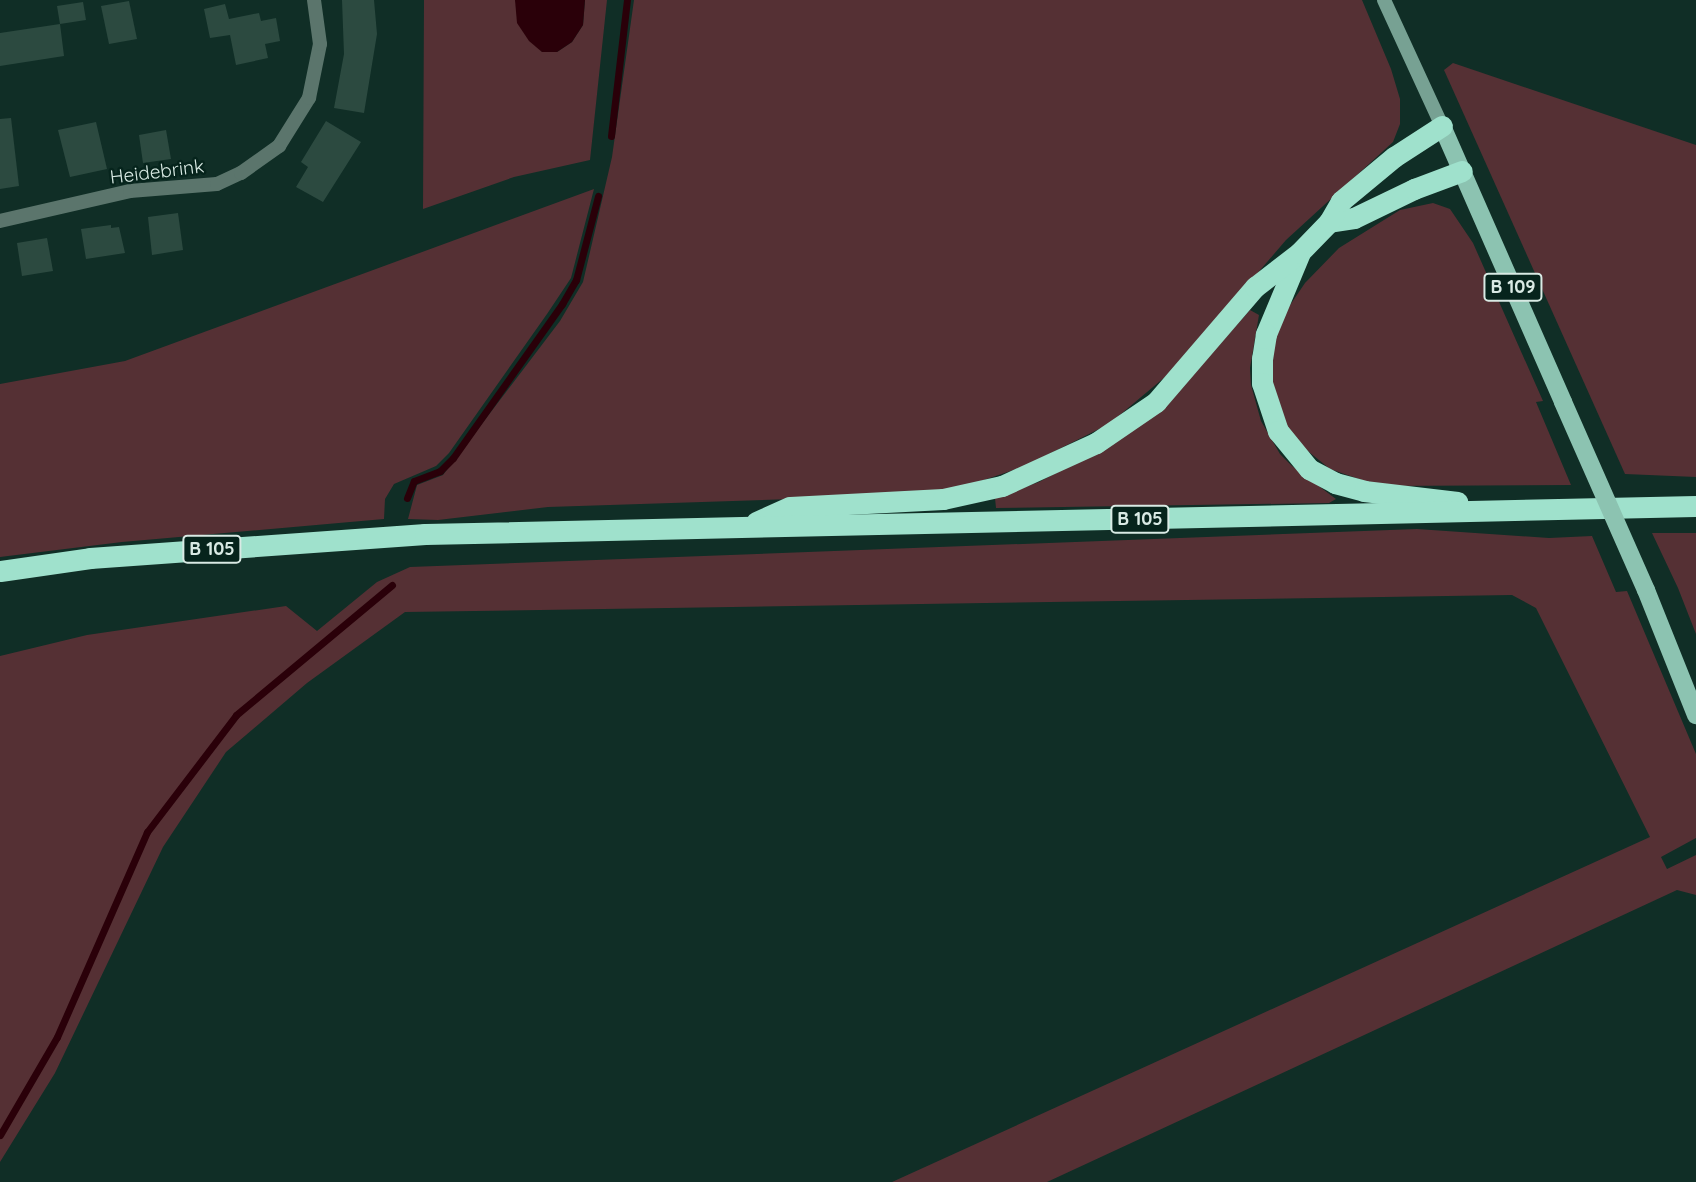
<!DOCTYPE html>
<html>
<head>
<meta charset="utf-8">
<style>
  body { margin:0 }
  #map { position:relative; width:1696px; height:1182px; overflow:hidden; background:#102e26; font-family:Quicksand,sans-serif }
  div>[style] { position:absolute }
  .green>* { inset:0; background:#553034 }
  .water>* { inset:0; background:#2a0009 }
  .stream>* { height:7px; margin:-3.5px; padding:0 3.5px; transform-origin:3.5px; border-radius:3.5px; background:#2a0009 }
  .building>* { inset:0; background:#2c4a40 }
  .street>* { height:14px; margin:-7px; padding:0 7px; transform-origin:7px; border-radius:7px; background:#5b756c }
  .secondary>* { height:14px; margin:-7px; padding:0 7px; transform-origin:7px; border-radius:7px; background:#77a193 }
  .primary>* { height:18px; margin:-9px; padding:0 9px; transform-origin:9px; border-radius:9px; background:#8cc3b1 }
  .highway>* { height:21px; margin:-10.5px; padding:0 10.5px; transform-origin:10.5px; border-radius:10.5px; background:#9fe1cc }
  .primary-bridge>* { height:18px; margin:-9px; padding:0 9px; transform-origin:9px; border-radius:9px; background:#8cc3b1 }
  span { translate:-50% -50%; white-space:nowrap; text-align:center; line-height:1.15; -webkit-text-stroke:5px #06241c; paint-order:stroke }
  .shield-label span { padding:2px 5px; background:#06241c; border:2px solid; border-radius:5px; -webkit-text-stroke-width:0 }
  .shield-label { font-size:18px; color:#d9eae4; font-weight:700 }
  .street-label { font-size:19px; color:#d9eae4 }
</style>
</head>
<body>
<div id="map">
  <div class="green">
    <div style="clip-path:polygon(424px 0,515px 0,542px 52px,557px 52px,572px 42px,583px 25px,585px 0,607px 0,590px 160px,514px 177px,423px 209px)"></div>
    <div style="clip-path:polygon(634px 0,1362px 0,1391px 69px,1400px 99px,1400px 124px,1393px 142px,1286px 240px,1178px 366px,1109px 424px,1025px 466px,969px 485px,914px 495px,548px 507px,438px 520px,408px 519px,417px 485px,443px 475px,560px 321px,583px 282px,612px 157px)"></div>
    <div style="clip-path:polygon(1453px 63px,1696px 145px,1696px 477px,1625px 474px,1444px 70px)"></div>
    <div style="clip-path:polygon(594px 189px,571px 278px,547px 314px,449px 453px,436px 466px,394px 484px,385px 499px,384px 519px,122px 542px,0 557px,0 384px,125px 361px)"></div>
    <div style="clip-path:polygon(1433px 203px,1450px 209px,1473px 243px,1543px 401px,1536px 402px,1571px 485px,1379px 486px,1330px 469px,1293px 439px,1273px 397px,1270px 370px,1272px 345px,1284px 314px,1305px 283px,1339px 248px,1400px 210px)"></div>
    <div style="clip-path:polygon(1250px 310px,1259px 315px,1250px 368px,1251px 385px,1261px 421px,1280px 454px,1292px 466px,1336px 499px,1329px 503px,996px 508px,995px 498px,1039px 482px,1118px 440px,1196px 371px)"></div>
    <div style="clip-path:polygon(1417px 529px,1549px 538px,1592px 536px,1616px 592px,1627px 591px,1696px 754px,1696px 838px,1661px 857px,1667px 869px,1696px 855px,1696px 895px,1677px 890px,1047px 1182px,892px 1182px,1650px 837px,1536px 608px,1512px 595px,405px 612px,307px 683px,226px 752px,163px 847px,55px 1073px,0 1162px,0 656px,87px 635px,286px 606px,317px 631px,377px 582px,410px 567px)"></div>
    <div style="clip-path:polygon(1652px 533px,1696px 533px,1696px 634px,1678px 588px)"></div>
  </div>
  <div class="water">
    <div style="clip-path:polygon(515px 0,585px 0,583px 25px,572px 42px,557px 52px,542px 52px,529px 41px,517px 23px)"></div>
  </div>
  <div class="stream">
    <div style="left:611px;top:136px;width:137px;rotate:-83.3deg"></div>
    <div style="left:407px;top:498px;width:18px;rotate:-68deg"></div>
    <div style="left:414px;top:481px;width:28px;rotate:-21deg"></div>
    <div style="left:440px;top:471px;width:18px;rotate:-45deg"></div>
    <div style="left:453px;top:458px;width:189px;rotate:-54.7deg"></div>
    <div style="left:562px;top:304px;width:28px;rotate:-60deg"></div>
    <div style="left:576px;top:280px;width:87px;rotate:-75.3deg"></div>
    <div style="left:0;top:1135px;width:113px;rotate:-59.8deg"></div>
    <div style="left:57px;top:1037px;width:224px;rotate:-66.3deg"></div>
    <div style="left:147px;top:832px;width:147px;rotate:-52.7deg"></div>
    <div style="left:236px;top:715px;width:203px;rotate:-39.8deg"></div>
  </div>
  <div class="building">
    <div style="clip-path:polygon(342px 0,374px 0,377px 34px,364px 113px,334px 108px,344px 54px)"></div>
    <div style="clip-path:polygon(129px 1px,137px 39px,109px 44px,101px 6px)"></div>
    <div style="clip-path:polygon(83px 2px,86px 20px,60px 24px,57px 6px)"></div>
    <div style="clip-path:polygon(225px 4px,229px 19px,259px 13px,261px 21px,276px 18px,280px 41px,265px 44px,268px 58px,236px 65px,230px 35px,210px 38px,204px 9px)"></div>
    <div style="clip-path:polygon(60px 24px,64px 56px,0 66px,0 33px)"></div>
    <div style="clip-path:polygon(11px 118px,19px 186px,0 189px,0 119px)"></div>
    <div style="clip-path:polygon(326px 121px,361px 142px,323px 202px,296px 187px,308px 167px,301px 162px)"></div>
    <div style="clip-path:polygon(96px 122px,107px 169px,70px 177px,58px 130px)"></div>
    <div style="clip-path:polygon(166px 130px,171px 159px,143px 163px,139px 135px)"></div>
    <div style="clip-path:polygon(178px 213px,183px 250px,152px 255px,148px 217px)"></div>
    <div style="clip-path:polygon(111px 225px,111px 228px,119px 227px,125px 253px,86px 259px,81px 229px)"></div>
    <div style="clip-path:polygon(47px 238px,53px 271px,22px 276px,17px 243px)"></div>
  </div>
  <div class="street">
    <div style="left:0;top:221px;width:133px;rotate:-13deg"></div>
    <div style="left:130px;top:191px;width:87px;rotate:-4.6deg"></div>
    <div style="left:217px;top:184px;width:26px;rotate:-25deg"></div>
    <div style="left:241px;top:173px;width:47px;rotate:-35.4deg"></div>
    <div style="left:279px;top:146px;width:57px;rotate:-58deg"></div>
    <div style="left:309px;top:98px;width:55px;rotate:-78.5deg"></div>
    <div style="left:320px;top:44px;width:44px;rotate:-97.8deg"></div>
  </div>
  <div class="secondary">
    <div style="left:1384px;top:0;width:139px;rotate:65.3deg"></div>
  </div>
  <div class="primary">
    <div style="left:1442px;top:126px;width:301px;rotate:66.3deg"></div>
    <div style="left:1646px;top:590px;width:135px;rotate:68.2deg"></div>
  </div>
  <div class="highway">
    <div style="left:1329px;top:222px;width:25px;rotate:-9deg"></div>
    <div style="left:1354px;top:218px;width:67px;rotate:-25.8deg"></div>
    <div style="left:1414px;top:189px;width:51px;rotate:-20.6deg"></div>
    <div style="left:1299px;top:255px;width:86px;rotate:112.7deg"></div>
    <div style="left:1266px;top:334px;width:24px;rotate:99deg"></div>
    <div style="left:1262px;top:358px;width:25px;rotate:90deg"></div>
    <div style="left:1262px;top:383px;width:51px;rotate:71.6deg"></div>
    <div style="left:1278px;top:431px;width:49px;rotate:50.8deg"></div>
    <div style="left:1309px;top:469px;width:30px;rotate:28deg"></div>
    <div style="left:1335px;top:483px;width:30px;rotate:15deg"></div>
    <div style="left:1364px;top:491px;width:94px;rotate:6.7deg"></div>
    <div style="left:756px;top:522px;width:37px;rotate:-24deg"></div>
    <div style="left:790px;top:507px;width:153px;rotate:-3deg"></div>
    <div style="left:943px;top:499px;width:60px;rotate:-12.4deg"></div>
    <div style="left:1002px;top:486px;width:103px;rotate:-24.6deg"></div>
    <div style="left:1096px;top:443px;width:73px;rotate:-34.3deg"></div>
    <div style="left:1156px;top:402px;width:152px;rotate:-49.3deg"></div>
    <div style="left:1255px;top:287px;width:56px;rotate:-37.7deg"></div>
    <div style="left:1299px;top:253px;width:43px;rotate:-45.9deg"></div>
    <div style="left:1329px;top:222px;width:24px;rotate:-60deg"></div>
    <div style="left:1341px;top:201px;width:69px;rotate:-39.7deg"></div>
    <div style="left:1394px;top:157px;width:57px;rotate:-32.9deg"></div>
    <div style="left:0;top:571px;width:91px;rotate:-8.2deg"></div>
    <div style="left:90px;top:558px;width:336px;rotate:-4.1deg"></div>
    <div style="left:425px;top:534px;width:1271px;rotate:-1.26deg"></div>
  </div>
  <div class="primary-bridge">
    <div style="left:1563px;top:402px;width:206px;rotate:66.2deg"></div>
  </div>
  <div class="shield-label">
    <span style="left:1513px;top:287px">B 109</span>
    <span style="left:1140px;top:519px">B 105</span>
    <span style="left:212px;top:549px">B 105</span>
  </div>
  <div class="street-label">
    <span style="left:157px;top:172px;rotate:-7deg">Heidebrink</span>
  </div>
</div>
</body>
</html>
